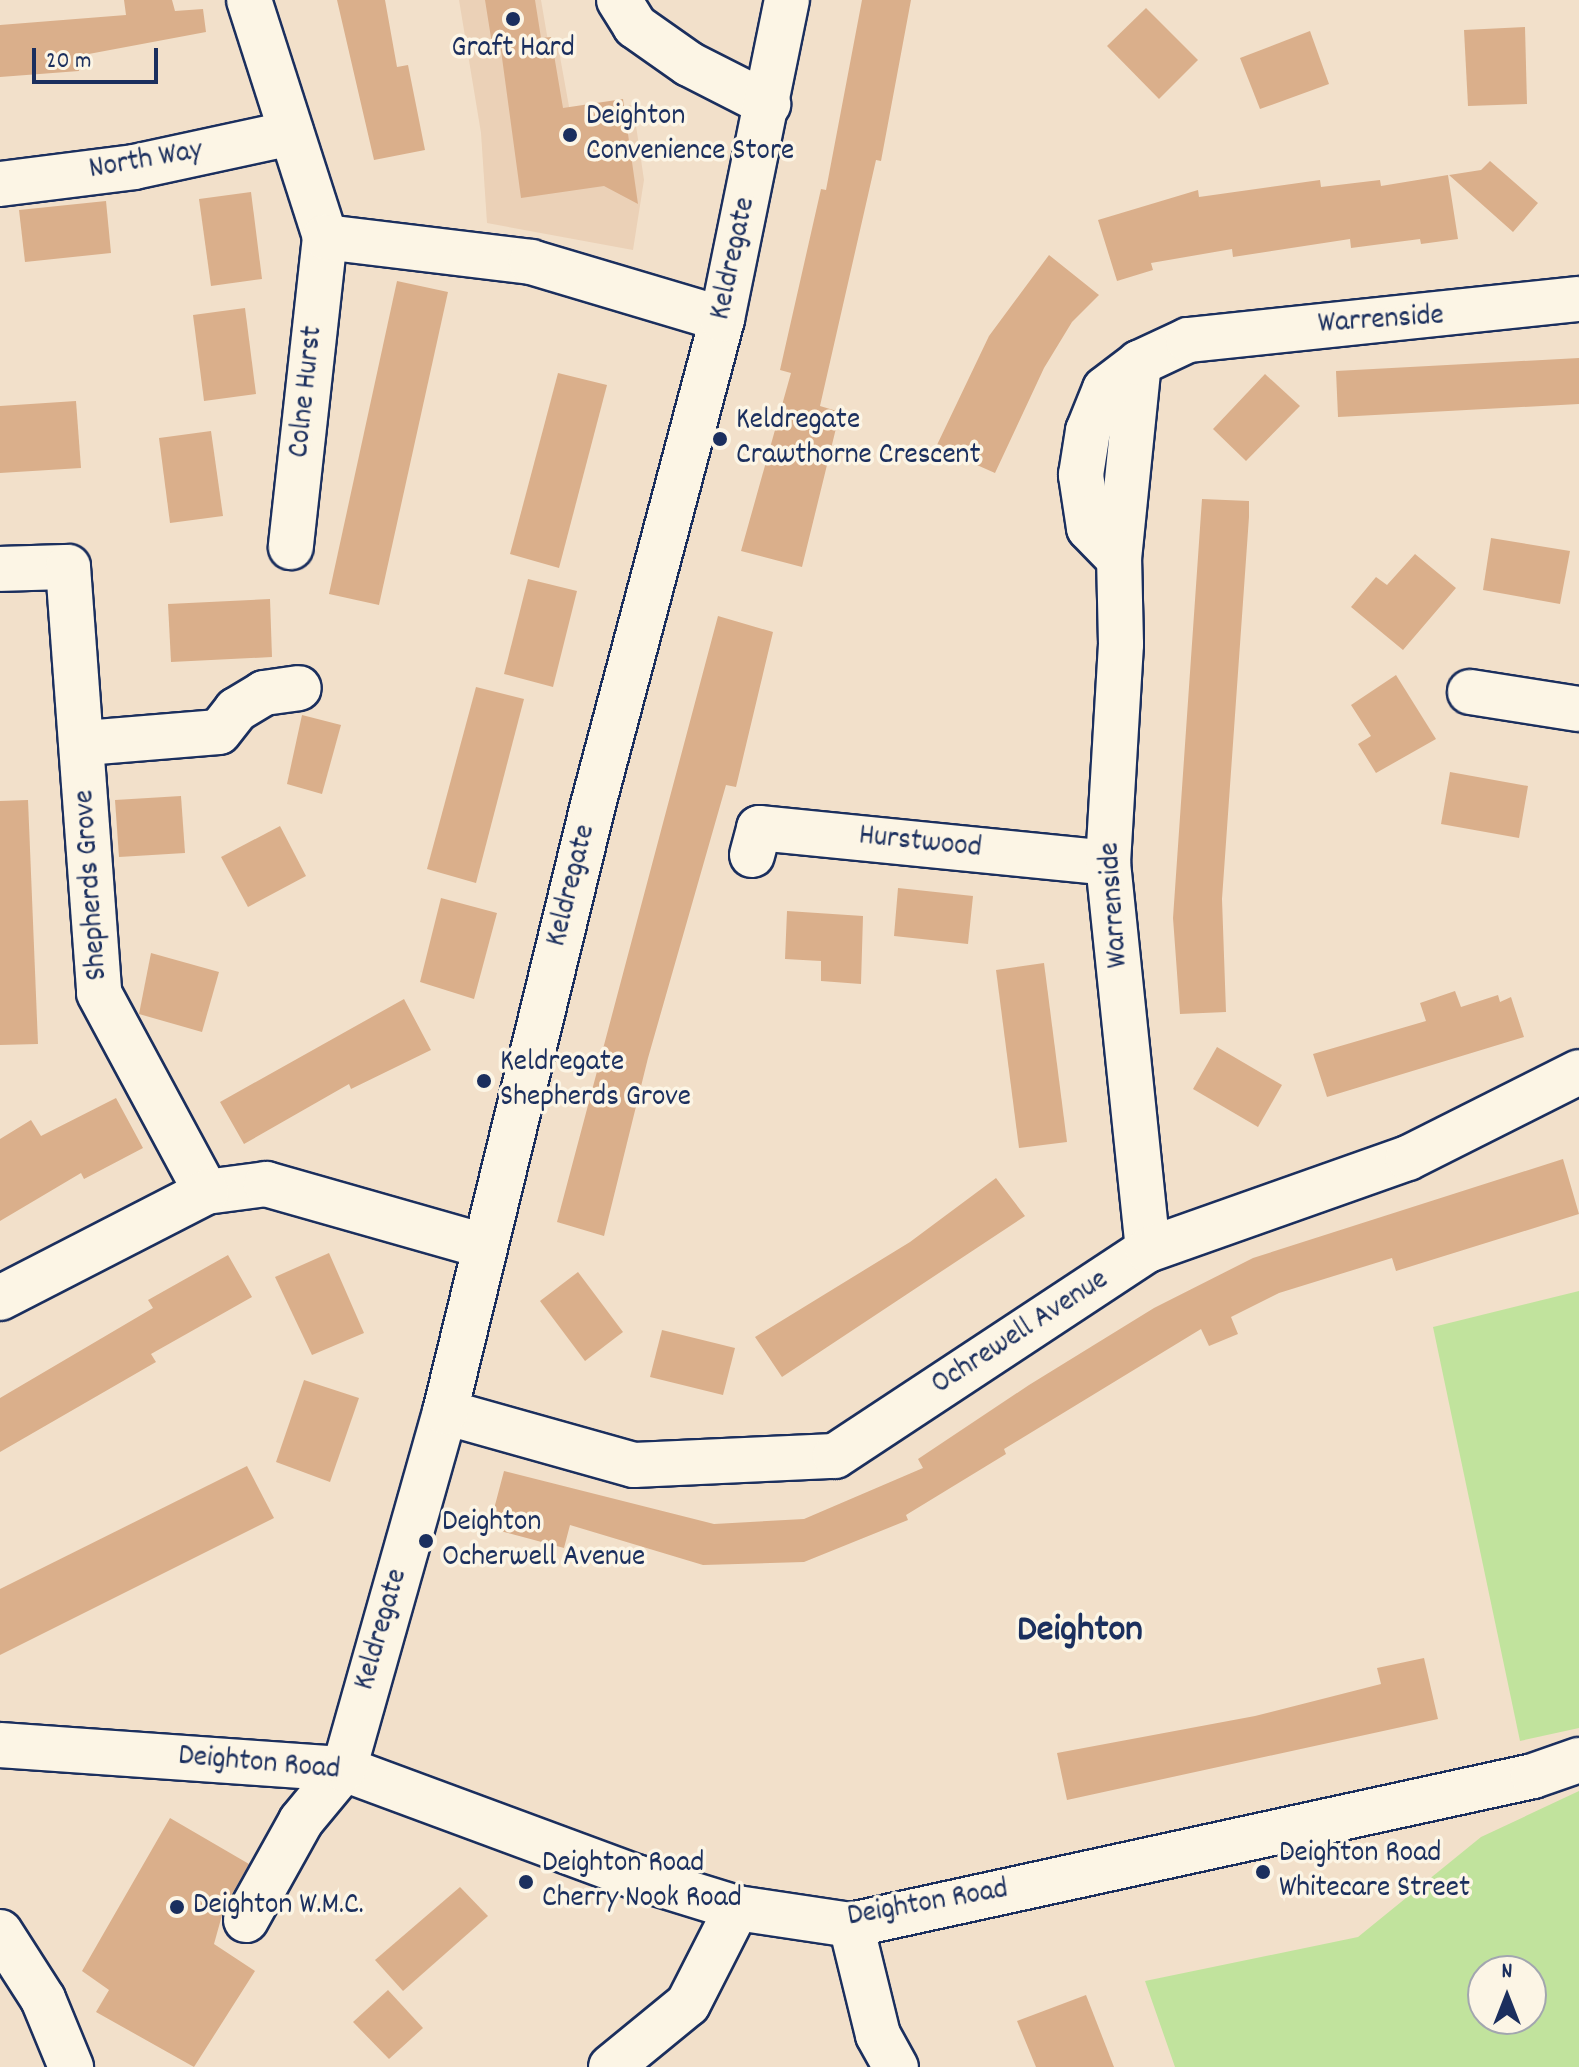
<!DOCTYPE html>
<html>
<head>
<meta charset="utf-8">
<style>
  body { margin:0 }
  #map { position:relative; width:1579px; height:2067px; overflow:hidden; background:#f2e0ca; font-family:Dekko,sans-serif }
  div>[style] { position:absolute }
  .built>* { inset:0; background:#ebd1b7 }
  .green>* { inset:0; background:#c1e39d }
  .building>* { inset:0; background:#daaf8b }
  .roads { filter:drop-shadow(2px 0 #1b2f5e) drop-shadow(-2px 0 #1b2f5e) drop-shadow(0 2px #1b2f5e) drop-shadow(0 -2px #1b2f5e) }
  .minor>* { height:44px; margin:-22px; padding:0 22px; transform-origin:22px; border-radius:22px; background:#fcf5e5 }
  .dots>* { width:22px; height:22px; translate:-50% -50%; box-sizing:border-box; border:4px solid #fcf5e5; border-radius:50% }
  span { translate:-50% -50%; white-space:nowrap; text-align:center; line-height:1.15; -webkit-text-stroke:7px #fcf5e5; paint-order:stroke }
  .poi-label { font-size:30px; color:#1b2f5e }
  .left { translate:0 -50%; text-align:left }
  .street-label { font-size:30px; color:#1b2f5e }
  .district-label { font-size:38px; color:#1b2f5e; font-weight:700 }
  .north { position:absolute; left:1467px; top:1955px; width:80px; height:80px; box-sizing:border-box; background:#fcf5e5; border:2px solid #a2a6af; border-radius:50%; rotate:0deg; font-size:22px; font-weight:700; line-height:32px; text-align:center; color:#1b2f5e }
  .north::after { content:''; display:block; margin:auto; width:28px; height:36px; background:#1b2f5e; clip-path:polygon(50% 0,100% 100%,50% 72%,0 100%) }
  .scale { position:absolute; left:32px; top:48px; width:126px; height:36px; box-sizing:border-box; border:4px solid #1b2f5e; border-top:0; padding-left:10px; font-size:24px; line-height:28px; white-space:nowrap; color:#1b2f5e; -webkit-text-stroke:6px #fcf5e5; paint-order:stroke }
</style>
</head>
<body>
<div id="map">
  <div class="built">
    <div style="clip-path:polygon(459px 0,541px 0,548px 41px,557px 40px,570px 112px,633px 105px,644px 180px,633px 250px,487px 223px,481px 133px)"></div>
  </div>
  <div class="green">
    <div style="clip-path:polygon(1579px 1291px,1579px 1728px,1520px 1741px,1433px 1327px)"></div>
    <div style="clip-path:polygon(evenodd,1579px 1791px,1579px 2067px,1175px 2067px,1145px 1981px,1358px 1937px,1481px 1837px,1579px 1791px,1531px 1971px,1531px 2019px,1483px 2019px,1483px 1971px,1531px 1971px)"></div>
  </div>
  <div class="building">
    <div style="clip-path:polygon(124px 0,172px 0,175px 11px,203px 9px,206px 32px,78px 56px,79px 71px,0 77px,0 25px,126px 15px)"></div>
    <div style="clip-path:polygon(337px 0,385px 0,397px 67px,408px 65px,425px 150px,374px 160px)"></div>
    <div style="clip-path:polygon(485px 0,535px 0,541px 38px,551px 37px,563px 108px,623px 99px,638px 204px,604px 186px,521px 198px,500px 43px,492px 44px)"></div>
    <div style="clip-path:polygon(862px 0,911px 0,881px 161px,876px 160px,820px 406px,840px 412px,802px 567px,741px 551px,791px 373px,780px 370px,821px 189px,826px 190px)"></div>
    <div style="clip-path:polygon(1146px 8px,1198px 60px,1159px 99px,1107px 46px)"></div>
    <div style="clip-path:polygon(1525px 27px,1527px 104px,1468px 106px,1464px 30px)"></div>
    <div style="clip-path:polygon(1310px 31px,1329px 84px,1260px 109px,1240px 58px)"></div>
    <div style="clip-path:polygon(1490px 161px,1538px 203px,1513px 232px,1449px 175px,1481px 170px)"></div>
    <div style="clip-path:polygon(1448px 175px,1458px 239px,1421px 244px,1420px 239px,1351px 248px,1350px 239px,1233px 257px,1232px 249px,1151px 263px,1153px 270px,1117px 281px,1098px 220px,1198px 190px,1199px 197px,1320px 180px,1321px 187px,1380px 180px,1381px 186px)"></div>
    <div style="clip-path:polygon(251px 192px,262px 279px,211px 286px,199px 199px)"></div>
    <div style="clip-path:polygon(106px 201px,111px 253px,25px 262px,19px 210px)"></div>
    <div style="clip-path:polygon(1049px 255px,1099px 295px,1072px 322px,1044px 368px,995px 473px,936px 447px,989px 336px)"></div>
    <div style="clip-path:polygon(397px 281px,448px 292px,379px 605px,329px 594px)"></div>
    <div style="clip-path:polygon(245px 308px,256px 394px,204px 401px,193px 315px)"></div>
    <div style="clip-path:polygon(1579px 358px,1579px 404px,1338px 417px,1336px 371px)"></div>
    <div style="clip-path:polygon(558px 373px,607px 385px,559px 568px,510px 554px)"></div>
    <div style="clip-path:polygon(1265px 374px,1300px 406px,1246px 461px,1213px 429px)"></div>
    <div style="clip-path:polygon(76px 401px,81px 468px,0 473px,0 406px)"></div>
    <div style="clip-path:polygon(211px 431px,223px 516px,170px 523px,159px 438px)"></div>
    <div style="clip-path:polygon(1202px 499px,1249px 501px,1249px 517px,1222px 899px,1226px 1012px,1180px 1014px,1173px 918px)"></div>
    <div style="clip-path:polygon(1491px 538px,1570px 551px,1560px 604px,1483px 590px)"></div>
    <div style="clip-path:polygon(1415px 554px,1456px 588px,1403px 650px,1351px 607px,1376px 577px,1387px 585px)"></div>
    <div style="clip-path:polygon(528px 579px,577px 591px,553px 687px,504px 674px)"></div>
    <div style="clip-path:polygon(270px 599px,272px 657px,171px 662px,168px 604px)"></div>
    <div style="clip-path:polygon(718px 616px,773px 632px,736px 787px,726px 785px,648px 1058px,604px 1236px,557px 1222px)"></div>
    <div style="clip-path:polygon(1396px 675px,1436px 739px,1376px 773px,1358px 744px,1371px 736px,1351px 705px)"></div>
    <div style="clip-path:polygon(476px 687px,524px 699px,476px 883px,427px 869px)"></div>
    <div style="clip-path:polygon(302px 715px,341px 725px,322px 794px,287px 784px)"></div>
    <div style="clip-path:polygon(1450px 772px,1528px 786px,1519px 838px,1441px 824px)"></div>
    <div style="clip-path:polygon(181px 796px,185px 853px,119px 857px,115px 800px)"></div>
    <div style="clip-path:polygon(28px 800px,38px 1044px,0 1045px,0 801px)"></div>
    <div style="clip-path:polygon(280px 826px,306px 876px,248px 907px,221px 857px)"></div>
    <div style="clip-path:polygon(898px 888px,973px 896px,968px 944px,894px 936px)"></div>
    <div style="clip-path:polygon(441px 898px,497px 913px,474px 999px,420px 982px)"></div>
    <div style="clip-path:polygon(787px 911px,863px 916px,861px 984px,821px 981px,821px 961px,785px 959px)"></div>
    <div style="clip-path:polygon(151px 953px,219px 972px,202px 1032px,139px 1014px)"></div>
    <div style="clip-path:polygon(1044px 963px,1067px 1142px,1019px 1148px,996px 970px)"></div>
    <div style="clip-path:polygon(1455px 991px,1461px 1007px,1498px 995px,1500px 1002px,1511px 997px,1524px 1037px,1327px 1097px,1313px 1054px,1426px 1021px,1420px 1003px)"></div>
    <div style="clip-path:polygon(404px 999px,431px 1050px,351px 1089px,349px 1084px,244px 1144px,220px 1102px)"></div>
    <div style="clip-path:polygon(1217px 1047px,1282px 1085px,1258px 1127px,1193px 1089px)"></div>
    <div style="clip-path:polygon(116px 1098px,143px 1148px,84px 1179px,81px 1173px,0 1221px,0 1139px,31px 1120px,41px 1136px)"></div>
    <div style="clip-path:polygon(1563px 1159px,1579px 1214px,1396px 1271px,1392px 1258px,1279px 1293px,1231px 1317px,1238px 1334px,1209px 1346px,1201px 1329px,1004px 1449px,1006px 1454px,906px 1515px,908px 1520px,804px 1562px,703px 1565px,570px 1525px,564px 1548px,489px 1528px,504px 1471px,714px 1524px,804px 1519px,923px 1468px,918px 1459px,1029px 1385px,1154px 1308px,1253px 1258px)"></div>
    <div style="clip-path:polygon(996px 1178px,1025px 1216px,782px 1377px,755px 1337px,910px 1242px)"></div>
    <div style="clip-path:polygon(329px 1253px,364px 1333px,312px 1355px,275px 1277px)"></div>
    <div style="clip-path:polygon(228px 1255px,252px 1297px,151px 1354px,156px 1362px,0 1452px,0 1398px,153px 1308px,148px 1300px)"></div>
    <div style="clip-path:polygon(578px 1272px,623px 1332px,585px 1361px,540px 1301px)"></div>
    <div style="clip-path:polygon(662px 1330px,735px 1348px,723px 1395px,650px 1377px)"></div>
    <div style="clip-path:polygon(304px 1380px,359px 1398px,330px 1482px,276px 1462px)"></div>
    <div style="clip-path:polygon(247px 1466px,274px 1518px,0 1655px,0 1589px)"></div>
    <div style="clip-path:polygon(1424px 1658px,1438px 1719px,1067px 1800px,1057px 1753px,1255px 1716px,1381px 1684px,1377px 1668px)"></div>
    <div style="clip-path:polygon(170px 1818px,249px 1864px,224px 1908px,214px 1944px,255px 1971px,194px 2067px,96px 2012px,109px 1990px,82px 1971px)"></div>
    <div style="clip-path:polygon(460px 1887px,488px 1916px,403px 1991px,375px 1960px)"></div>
    <div style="clip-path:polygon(388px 1990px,423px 2028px,389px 2059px,353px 2022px)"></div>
    <div style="clip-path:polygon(1086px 1995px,1114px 2067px,1036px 2067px,1017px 2021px)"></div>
  </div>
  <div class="roads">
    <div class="minor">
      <div style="left:249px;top:0;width:249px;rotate:72.2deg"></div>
      <div style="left:325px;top:237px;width:312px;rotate:96.3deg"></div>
      <div style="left:619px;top:0;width:31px;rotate:58deg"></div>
      <div style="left:635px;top:26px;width:66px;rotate:35.1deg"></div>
      <div style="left:689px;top:64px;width:89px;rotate:26.9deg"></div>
      <div style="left:0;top:184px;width:135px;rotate:-7.2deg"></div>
      <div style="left:134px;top:167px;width:161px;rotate:-12.2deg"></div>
      <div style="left:325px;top:237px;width:208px;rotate:6.9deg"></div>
      <div style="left:531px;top:262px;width:199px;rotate:16.6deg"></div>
      <div style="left:1119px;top:559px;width:197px;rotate:-84.2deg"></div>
      <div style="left:0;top:569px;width:68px;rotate:-1.7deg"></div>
      <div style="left:68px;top:567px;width:427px;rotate:85.8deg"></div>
      <div style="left:99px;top:993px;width:226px;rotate:61.7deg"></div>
      <div style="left:206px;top:1192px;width:61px;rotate:-7.6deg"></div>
      <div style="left:266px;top:1184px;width:226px;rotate:15.9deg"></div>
      <div style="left:1470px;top:692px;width:110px;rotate:8.9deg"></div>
      <div style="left:85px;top:743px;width:134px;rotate:-4.7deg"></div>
      <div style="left:219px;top:732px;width:28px;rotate:-52deg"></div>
      <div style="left:236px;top:710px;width:33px;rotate:-31deg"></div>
      <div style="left:264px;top:693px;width:35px;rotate:-8deg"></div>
      <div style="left:752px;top:855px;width:28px;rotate:-75deg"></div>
      <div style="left:759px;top:828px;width:351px;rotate:5.7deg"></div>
      <div style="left:1148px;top:1250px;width:389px;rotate:-95.9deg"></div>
      <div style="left:1108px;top:863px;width:219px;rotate:-86.6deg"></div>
      <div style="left:1121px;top:644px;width:85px;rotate:-91.3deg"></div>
      <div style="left:1119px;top:559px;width:43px;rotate:-134.1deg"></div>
      <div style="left:1089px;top:528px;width:54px;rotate:-98.6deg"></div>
      <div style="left:1081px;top:475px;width:45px;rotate:-81deg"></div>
      <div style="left:1088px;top:431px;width:45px;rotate:-68deg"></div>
      <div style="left:1105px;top:389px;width:43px;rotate:-37.4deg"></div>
      <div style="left:1139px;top:363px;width:54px;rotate:-25.1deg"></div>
      <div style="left:1188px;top:340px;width:393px;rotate:-6deg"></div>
      <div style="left:0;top:1298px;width:232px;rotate:-27.2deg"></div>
      <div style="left:445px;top:1412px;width:196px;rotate:15.7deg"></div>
      <div style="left:634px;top:1465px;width:201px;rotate:-2.6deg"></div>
      <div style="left:835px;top:1456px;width:375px;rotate:-33.4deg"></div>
      <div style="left:1148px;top:1250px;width:276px;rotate:-19.5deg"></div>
      <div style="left:1408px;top:1158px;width:191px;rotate:-26.7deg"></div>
      <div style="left:0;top:1745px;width:345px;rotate:4deg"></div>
      <div style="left:344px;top:1769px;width:311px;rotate:20.3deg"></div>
      <div style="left:636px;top:1877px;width:106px;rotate:17.1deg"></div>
      <div style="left:737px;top:1908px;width:115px;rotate:8.5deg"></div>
      <div style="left:851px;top:1925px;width:698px;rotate:-12.32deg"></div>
      <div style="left:1533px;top:1776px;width:49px;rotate:-19.2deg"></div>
      <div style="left:246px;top:1920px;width:113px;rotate:-60.9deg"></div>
      <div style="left:301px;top:1821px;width:67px;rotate:-50.4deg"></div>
      <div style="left:344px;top:1769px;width:371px;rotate:-74.2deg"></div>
      <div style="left:445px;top:1412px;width:625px;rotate:-76.3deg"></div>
      <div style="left:593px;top:805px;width:503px;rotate:-75.13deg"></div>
      <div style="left:722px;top:319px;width:326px;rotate:-78.5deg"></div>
      <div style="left:851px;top:1925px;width:113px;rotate:76.2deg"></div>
      <div style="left:878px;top:2035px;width:37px;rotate:61deg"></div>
      <div style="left:0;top:1932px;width:80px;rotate:57.3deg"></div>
      <div style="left:43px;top:1999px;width:74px;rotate:67.6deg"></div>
      <div style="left:611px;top:2067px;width:99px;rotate:-39.3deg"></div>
      <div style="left:688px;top:2004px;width:108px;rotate:-63deg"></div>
    </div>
  </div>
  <div class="dots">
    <div style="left:513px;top:19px;background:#1b2f5e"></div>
    <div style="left:570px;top:135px;background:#1b2f5e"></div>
    <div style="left:720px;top:439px;background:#1b2f5e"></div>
    <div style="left:484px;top:1081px;background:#1b2f5e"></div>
    <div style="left:426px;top:1541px;background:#1b2f5e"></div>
    <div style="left:1263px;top:1872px;background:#1b2f5e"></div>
    <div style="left:526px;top:1882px;background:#1b2f5e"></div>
    <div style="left:177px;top:1907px;background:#1b2f5e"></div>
  </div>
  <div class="poi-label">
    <span style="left:513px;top:50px">Graft Hard</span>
    <span class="left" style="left:586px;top:135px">Deighton<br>Convenience Store</span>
    <span class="left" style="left:736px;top:439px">Keldregate<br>Crawthorne Crescent</span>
    <span class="left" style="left:500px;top:1081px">Keldregate<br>Shepherds Grove</span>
    <span class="left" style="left:442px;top:1541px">Deighton<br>Ocherwell Avenue</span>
    <span class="left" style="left:1279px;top:1872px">Deighton Road<br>Whitecare Street</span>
    <span class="left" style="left:542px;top:1882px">Deighton Road<br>Cherry Nook Road</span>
    <span class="left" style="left:193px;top:1907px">Deighton W.M.C.</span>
  </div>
  <div class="street-label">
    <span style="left:146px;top:162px;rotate:-10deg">North Way</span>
    <span style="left:735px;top:259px;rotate:-78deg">Keldregate</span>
    <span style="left:1381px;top:322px;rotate:-4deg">Warrenside</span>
    <span style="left:308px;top:392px;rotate:-84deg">Colne Hurst</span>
    <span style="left:920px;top:844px;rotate:6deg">Hurstwood</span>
    <span style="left:93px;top:885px;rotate:-94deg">Shepherds Grove</span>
    <span style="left:573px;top:886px;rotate:-76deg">Keldregate</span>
    <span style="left:1116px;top:905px;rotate:-94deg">Warrenside</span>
    <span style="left:1021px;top:1334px;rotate:-33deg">Ochrewell Avenue</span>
    <span style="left:383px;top:1630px;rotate:-74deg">Keldregate</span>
    <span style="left:259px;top:1765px;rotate:5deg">Deighton Road</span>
    <span style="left:928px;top:1905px;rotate:-10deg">Deighton Road</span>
  </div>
  <div class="district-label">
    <span style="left:1080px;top:1632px">Deighton</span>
  </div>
  <div class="north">N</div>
  <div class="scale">20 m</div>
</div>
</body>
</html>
